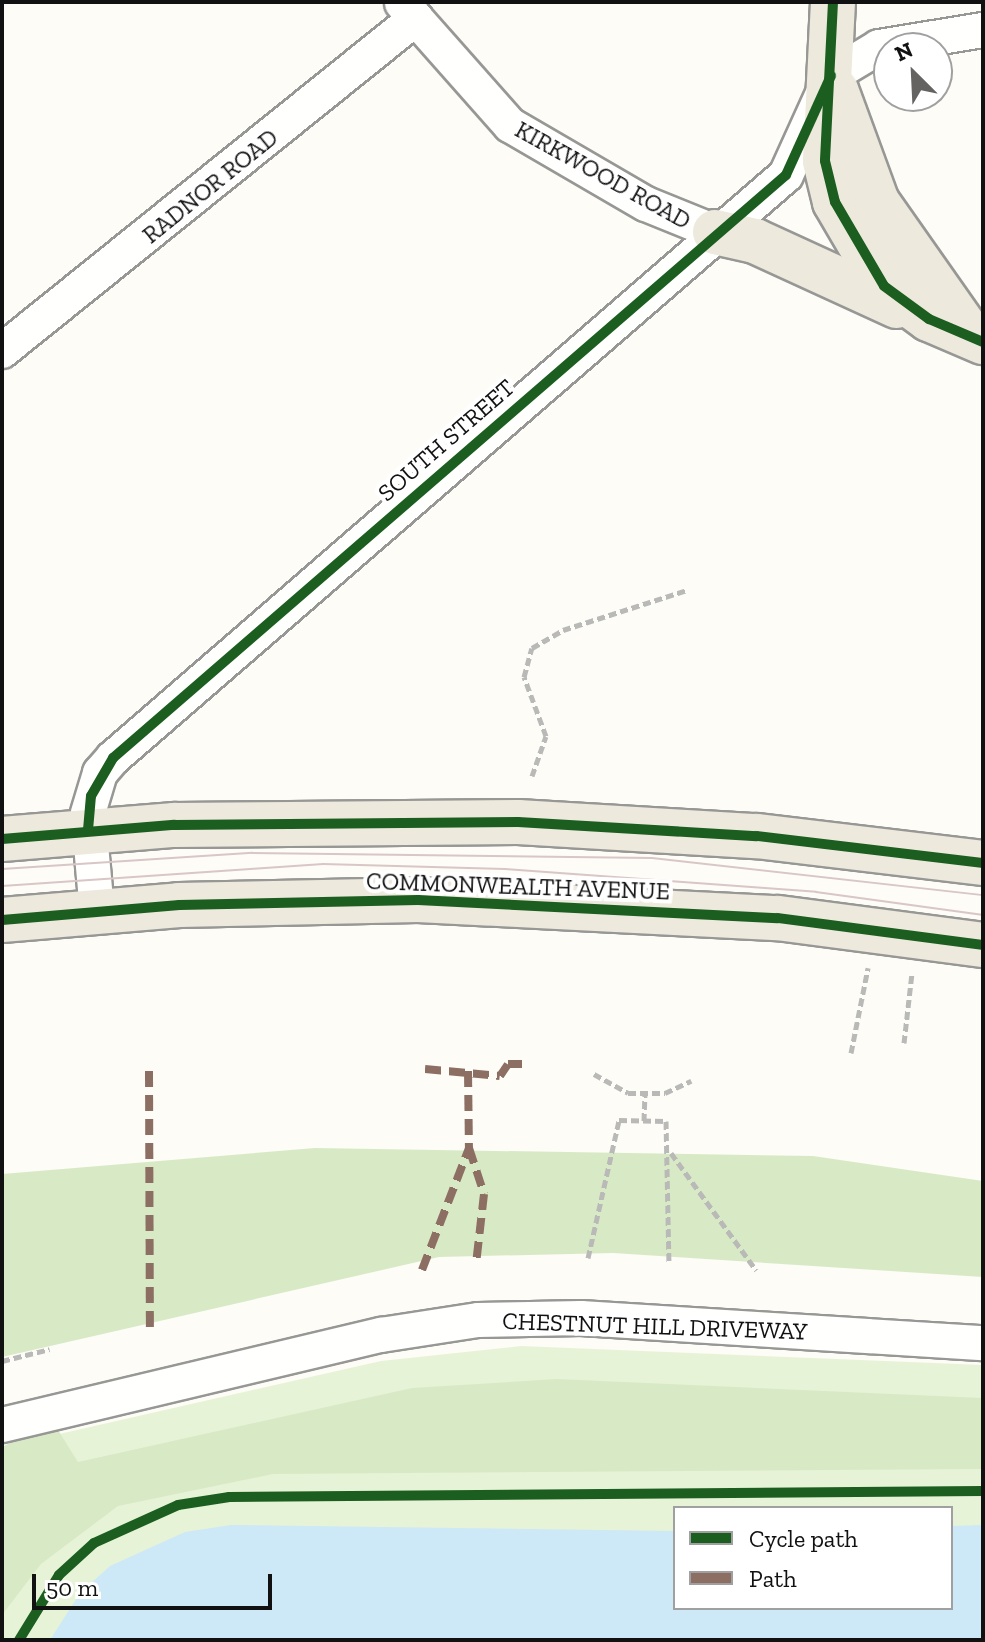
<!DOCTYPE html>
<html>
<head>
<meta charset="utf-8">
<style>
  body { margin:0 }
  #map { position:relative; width:985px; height:1642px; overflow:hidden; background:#fdfcf7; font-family:"Zilla Slab",serif }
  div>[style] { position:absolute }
  .green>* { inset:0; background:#e7f3d7 }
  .forest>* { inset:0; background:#d8eac5 }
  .water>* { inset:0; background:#cde8f7 }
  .path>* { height:5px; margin-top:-2.5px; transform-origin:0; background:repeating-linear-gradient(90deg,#b9b9b8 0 8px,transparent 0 12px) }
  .roads { filter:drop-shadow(2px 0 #979795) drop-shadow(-2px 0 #979795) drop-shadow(0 2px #979795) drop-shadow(0 -2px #979795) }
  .minor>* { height:34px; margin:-17px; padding:0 17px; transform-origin:17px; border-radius:17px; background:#fffffe }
  .major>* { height:44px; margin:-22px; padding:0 22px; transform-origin:22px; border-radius:22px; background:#ede9dc }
  .tram>* { height:2px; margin:-1px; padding:0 1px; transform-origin:1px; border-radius:1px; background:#d9c6c7 }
  .quiet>* { height:8px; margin-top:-4px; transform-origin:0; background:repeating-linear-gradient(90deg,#8d6e63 0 16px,transparent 0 24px) }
  .cycleway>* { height:10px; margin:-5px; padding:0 5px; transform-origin:5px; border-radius:5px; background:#1b5e20 }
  span { translate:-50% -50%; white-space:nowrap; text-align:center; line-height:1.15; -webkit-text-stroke:8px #fff; paint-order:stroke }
  .street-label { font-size:24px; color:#111 }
  .frame { position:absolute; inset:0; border:4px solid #111; pointer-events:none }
  .legend { position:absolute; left:673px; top:1506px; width:280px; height:104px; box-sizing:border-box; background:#fff; border:2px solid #a0a0a0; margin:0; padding:10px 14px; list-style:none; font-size:24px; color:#111 }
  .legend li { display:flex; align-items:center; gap:16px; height:40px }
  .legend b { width:40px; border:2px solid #a0a0a0 }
  .north { position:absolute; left:873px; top:32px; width:80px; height:80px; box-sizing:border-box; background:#fff; border:2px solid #a0a0a0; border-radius:50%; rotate:336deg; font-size:22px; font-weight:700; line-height:32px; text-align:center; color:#111 }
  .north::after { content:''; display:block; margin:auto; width:28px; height:36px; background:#646362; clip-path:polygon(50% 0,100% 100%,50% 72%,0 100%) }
  .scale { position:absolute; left:32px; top:1574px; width:240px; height:36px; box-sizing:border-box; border:4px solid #111; border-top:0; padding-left:10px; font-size:24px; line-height:28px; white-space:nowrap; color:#111; -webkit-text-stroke:6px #fff; paint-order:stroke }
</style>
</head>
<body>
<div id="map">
  <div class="green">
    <div style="clip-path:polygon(evenodd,521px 1346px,983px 1365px,983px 1640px,2px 1640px,2px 1447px,381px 1361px,521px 1346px,675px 1508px,951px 1508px,951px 1608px,675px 1608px,675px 1508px)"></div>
  </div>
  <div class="forest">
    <div style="clip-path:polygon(315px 1148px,813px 1156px,983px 1181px,983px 1277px,613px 1253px,439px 1257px,2px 1357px,2px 1174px)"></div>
    <div style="clip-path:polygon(557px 1379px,983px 1398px,983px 1469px,273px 1474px,118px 1506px,41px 1564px,2px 1615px,2px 1447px,12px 1442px,58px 1430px,78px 1462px,412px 1388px)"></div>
  </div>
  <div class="water">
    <div style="clip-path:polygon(231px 1525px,675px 1531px,675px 1608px,951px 1608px,951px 1526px,983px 1525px,983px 1640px,50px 1640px,80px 1593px,110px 1566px,185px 1532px)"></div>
  </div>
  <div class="path">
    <div style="left:532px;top:776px;width:42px;rotate:-70.7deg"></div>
    <div style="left:546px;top:736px;width:63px;rotate:-110.4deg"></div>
    <div style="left:524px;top:677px;width:30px;rotate:-75deg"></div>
    <div style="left:532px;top:648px;width:36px;rotate:-30deg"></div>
    <div style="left:563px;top:630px;width:130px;rotate:-17.9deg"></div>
    <div style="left:904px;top:1043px;width:70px;rotate:-83.5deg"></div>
    <div style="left:851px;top:1053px;width:87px;rotate:-78.7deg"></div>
    <div style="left:594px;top:1074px;width:39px;rotate:29deg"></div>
    <div style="left:628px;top:1093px;width:37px"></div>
    <div style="left:665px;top:1093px;width:29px;rotate:-25deg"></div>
    <div style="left:644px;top:1121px;width:27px;rotate:-88deg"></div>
    <div style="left:671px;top:1153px;width:145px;rotate:54deg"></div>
    <div style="left:588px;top:1258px;width:141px;rotate:-77.3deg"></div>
    <div style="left:619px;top:1120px;width:47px;rotate:1.2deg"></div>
    <div style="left:666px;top:1121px;width:143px;rotate:88.8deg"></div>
    <div style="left:2px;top:1361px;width:49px;rotate:-14deg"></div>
  </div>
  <div class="roads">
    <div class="minor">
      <div style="left:402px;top:3px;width:163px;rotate:48.5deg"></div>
      <div style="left:510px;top:125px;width:157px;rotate:30.2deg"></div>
      <div style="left:646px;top:204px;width:74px;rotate:22.1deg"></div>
      <div style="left:2px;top:351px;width:531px;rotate:-38.81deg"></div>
      <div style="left:97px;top:911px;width:98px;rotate:-95.2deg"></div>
      <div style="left:88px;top:813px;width:42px;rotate:-73.3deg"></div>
      <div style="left:100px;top:773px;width:20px;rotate:-49deg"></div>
      <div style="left:113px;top:758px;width:890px;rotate:-40.9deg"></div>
      <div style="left:786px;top:175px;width:109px;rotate:-65.6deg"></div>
      <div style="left:831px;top:76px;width:56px;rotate:-31.1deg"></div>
      <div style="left:879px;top:47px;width:105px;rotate:-9.3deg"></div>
      <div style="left:2px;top:1425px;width:390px;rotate:-13.4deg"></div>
      <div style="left:381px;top:1335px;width:98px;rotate:-8.8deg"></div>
      <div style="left:478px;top:1320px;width:103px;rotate:-1.1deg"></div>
      <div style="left:581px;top:1318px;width:403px;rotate:3.6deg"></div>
    </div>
    <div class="major">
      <div style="left:833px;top:2px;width:159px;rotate:92.9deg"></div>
      <div style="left:825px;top:161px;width:42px;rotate:76.3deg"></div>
      <div style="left:835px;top:202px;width:97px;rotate:59.7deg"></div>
      <div style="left:884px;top:286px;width:56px;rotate:36.3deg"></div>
      <div style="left:929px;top:319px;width:59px;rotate:23.1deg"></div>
      <div style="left:836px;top:90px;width:119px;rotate:69.9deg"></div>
      <div style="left:877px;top:202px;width:160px;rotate:54.9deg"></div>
      <div style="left:715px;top:232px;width:41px;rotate:12.7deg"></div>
      <div style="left:755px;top:241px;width:156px;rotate:24.6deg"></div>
      <div style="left:2px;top:839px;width:173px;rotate:-4.7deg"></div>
      <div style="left:174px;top:825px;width:344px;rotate:-0.5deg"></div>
      <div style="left:518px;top:822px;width:239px;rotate:3.4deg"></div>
      <div style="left:757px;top:836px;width:228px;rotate:6.8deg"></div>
      <div style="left:2px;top:920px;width:178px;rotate:-4.8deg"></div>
      <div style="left:179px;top:905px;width:239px;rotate:-1.2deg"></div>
      <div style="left:418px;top:900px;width:360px;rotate:2.9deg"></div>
      <div style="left:778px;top:918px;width:207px;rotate:7.5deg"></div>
    </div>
  </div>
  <div class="tram">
    <div style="left:2px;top:869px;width:251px;rotate:-3.7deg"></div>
    <div style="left:252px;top:853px;width:400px;rotate:0.7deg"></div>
    <div style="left:652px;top:858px;width:333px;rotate:6.4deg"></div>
    <div style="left:2px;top:886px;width:322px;rotate:-3.9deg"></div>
    <div style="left:323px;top:864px;width:182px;rotate:1.6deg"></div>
    <div style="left:505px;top:869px;width:312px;rotate:4.2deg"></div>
    <div style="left:816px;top:892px;width:169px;rotate:7.8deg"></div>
  </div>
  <div class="quiet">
    <div style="left:425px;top:1069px;width:75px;rotate:5.3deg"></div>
    <div style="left:500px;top:1076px;width:14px;rotate:-56deg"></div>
    <div style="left:508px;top:1064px;width:14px"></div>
    <div style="left:149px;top:1071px;width:259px;rotate:89.8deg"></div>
    <div style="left:468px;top:1071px;width:77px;rotate:89.3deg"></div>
    <div style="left:469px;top:1148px;width:48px;rotate:71.9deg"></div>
    <div style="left:484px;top:1194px;width:70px;rotate:96.5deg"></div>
    <div style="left:422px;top:1270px;width:131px;rotate:-68.9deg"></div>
  </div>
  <div class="cycleway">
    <div style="left:833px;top:2px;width:159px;rotate:92.9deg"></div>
    <div style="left:825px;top:161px;width:42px;rotate:76.3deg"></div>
    <div style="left:835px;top:202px;width:97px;rotate:59.7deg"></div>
    <div style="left:884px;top:286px;width:56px;rotate:36.3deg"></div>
    <div style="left:929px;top:319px;width:59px;rotate:23.1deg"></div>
    <div style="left:88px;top:830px;width:34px;rotate:-85deg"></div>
    <div style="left:91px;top:796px;width:44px;rotate:-59.9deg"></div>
    <div style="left:113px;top:758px;width:890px;rotate:-40.9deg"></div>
    <div style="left:786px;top:175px;width:109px;rotate:-65.6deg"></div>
    <div style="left:2px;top:839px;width:173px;rotate:-4.7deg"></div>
    <div style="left:174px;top:825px;width:344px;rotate:-0.5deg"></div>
    <div style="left:518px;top:822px;width:239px;rotate:3.4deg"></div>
    <div style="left:757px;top:836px;width:228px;rotate:6.8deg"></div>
    <div style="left:2px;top:920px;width:178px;rotate:-4.8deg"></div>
    <div style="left:179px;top:905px;width:239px;rotate:-1.2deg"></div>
    <div style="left:418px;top:900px;width:360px;rotate:2.9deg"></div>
    <div style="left:778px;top:918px;width:207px;rotate:7.5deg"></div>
    <div style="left:19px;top:1640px;width:76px;rotate:-58.4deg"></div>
    <div style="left:59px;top:1575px;width:47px;rotate:-42.4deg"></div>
    <div style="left:94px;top:1543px;width:92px;rotate:-24.3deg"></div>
    <div style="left:178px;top:1505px;width:52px;rotate:-8.9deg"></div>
    <div style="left:229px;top:1497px;width:754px;rotate:-0.46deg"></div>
  </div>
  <div class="street-label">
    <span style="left:603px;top:175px;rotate:29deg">KIRKWOOD ROAD</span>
    <span style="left:210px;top:186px;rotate:-39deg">RADNOR ROAD</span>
    <span style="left:446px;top:440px;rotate:-41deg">SOUTH STREET</span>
    <span style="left:518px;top:886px;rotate:2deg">COMMONWEALTH AVENUE</span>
    <span style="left:655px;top:1326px;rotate:2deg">CHESTNUT HILL DRIVEWAY</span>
  </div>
  <div class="frame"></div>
  <ul class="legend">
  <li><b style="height:10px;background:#1b5e20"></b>Cycle path</li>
  <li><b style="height:10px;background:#8d6e63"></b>Path</li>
  </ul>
  <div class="north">N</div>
  <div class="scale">50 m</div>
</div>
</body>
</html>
